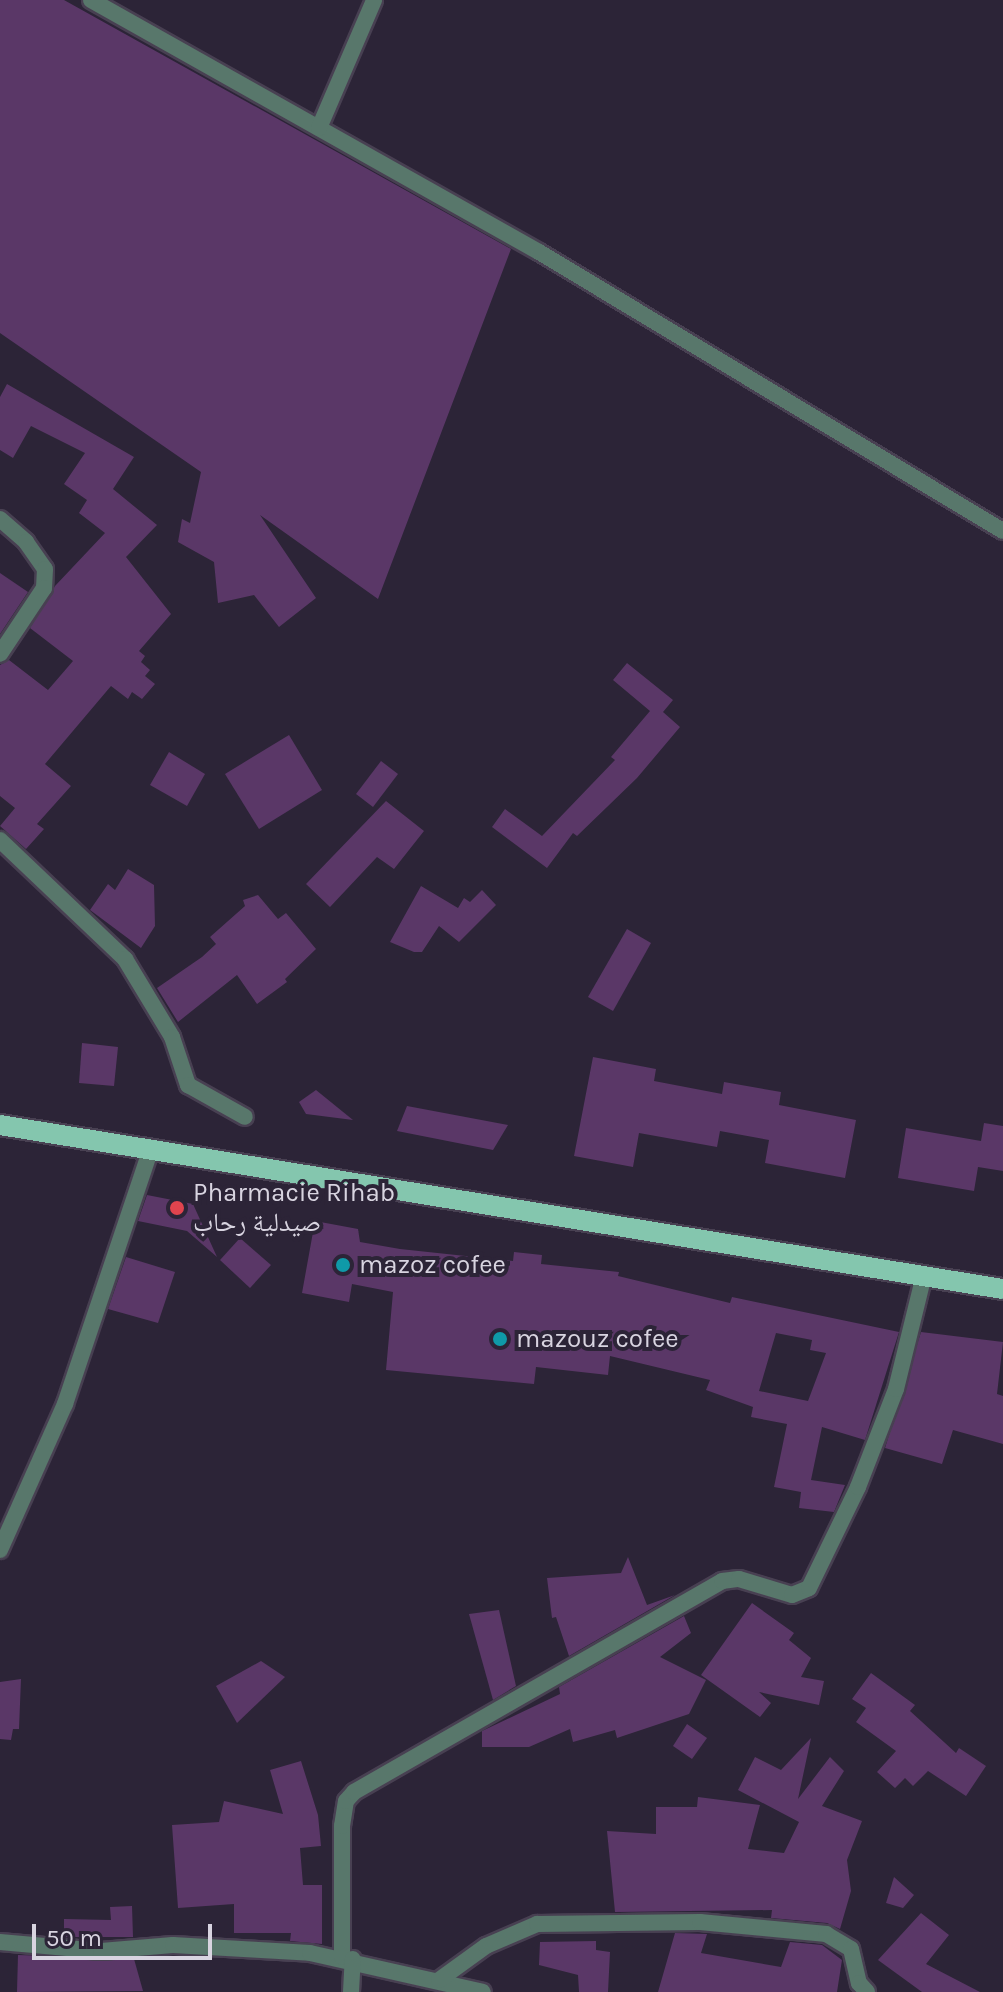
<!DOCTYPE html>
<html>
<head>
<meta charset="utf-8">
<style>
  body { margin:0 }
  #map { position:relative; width:1003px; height:1992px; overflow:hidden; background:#2c2437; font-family:Karla,"Noto Naskh Arabic",sans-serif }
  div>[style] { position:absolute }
  .building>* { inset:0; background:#5a3767 }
  .roads { filter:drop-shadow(2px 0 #484052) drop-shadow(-2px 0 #484052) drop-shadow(0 2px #484052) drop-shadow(0 -2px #484052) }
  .minor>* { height:16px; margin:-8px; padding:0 8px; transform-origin:8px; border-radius:8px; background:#58776b }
  .primary>* { height:20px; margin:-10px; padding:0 10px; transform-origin:10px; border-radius:10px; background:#84c6ae }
  .dots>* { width:22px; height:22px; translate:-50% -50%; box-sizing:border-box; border:4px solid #2c2437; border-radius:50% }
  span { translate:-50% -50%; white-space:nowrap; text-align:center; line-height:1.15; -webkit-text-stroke:8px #2c2437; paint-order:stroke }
  .poi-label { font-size:26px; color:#d8d4e0 }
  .left { translate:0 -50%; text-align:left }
  .scale { position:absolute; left:32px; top:1924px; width:180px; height:36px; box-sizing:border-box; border:4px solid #d8d4e0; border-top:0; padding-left:10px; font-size:24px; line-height:28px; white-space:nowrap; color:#d8d4e0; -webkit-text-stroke:6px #2c2437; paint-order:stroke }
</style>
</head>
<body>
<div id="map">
  <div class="building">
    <div style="clip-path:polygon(0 0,64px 0,511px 249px,378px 599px,260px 515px,316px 598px,279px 627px,254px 595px,218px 603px,214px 562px,178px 542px,182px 519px,190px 523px,201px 472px,0 333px)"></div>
    <div style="clip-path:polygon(7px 384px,134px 457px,113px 489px,157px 525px,126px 557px,171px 614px,139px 651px,145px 656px,141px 662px,150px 670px,145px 676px,155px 684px,142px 699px,132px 692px,128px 699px,111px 686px,45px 764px,71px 786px,37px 824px,44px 829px,26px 849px,0 826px,15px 808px,0 796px,0 665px,9px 660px,48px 690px,73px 661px,30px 628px,55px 586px,105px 533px,79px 513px,87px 500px,64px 484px,85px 453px,31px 426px,13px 458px,0 450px,0 397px)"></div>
    <div style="clip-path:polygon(0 573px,28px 592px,0 634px)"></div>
    <div style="clip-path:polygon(627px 663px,673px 700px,663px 712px,680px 727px,637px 778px,577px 836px,573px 833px,547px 868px,492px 827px,505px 809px,542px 836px,615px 760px,611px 757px,650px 711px,613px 680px)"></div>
    <div style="clip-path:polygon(289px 735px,322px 790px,259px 829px,225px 774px)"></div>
    <div style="clip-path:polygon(169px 752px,205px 774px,187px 806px,150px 785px)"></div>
    <div style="clip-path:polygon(381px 761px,398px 774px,373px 807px,356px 794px)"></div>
    <div style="clip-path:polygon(386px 801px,424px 831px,394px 869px,377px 857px,330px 907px,306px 884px)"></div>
    <div style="clip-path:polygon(128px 869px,154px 885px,155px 926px,141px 948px,90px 910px,108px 884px,115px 890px)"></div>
    <div style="clip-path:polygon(421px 886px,458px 908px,464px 898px,470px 902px,482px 890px,496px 905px,459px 942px,439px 926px,422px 952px,414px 952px,390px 942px)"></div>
    <div style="clip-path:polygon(258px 895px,278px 919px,286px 913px,316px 949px,285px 979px,287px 982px,257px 1004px,237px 975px,178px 1022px,157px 988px,202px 957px,216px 944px,210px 937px,245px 906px,243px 900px)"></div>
    <div style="clip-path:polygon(627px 929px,651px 943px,613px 1011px,588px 997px)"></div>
    <div style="clip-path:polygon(82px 1043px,118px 1047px,114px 1086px,79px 1083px)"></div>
    <div style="clip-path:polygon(593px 1057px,656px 1069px,654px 1081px,722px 1094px,724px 1082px,781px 1092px,779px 1105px,856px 1120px,845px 1178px,765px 1163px,769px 1140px,720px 1131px,717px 1147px,639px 1133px,633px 1167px,574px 1156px)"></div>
    <div style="clip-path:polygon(316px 1090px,353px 1120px,306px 1114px,299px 1102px)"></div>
    <div style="clip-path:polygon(407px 1106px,508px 1125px,493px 1150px,397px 1131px)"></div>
    <div style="clip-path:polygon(984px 1123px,1003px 1126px,1003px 1171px,978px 1167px,974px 1191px,898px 1178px,906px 1128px,981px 1141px)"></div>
    <div style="clip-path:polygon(147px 1195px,193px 1204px,217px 1257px,187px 1231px,138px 1221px)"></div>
    <div style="clip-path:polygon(evenodd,315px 1221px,358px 1229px,360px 1242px,400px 1249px,513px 1261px,514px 1252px,542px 1255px,541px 1264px,619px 1272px,618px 1276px,730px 1303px,732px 1297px,899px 1332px,865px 1440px,822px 1427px,811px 1480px,845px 1485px,834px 1512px,799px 1508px,801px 1492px,774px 1487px,787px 1424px,751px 1417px,753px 1407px,706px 1390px,710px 1380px,610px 1356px,608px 1375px,536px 1367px,534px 1384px,386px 1370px,393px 1292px,352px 1284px,349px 1302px,302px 1293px,315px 1221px,776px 1333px,812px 1340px,810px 1350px,826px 1353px,808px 1401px,759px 1391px,776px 1333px)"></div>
    <div style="clip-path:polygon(240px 1238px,271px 1265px,250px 1288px,220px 1260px)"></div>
    <div style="clip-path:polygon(126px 1257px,175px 1272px,158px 1323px,108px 1309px)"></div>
    <div style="clip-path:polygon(921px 1332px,1003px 1342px,997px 1394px,1003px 1396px,1003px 1444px,953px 1430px,942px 1464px,885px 1448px)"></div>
    <div style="clip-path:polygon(628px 1557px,647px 1605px,675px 1595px,569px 1656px,556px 1617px,552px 1618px,547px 1578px,621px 1573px)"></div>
    <div style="clip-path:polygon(752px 1603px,794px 1633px,789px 1640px,811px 1658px,801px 1677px,824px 1681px,819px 1705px,759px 1692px,771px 1703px,760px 1717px,701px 1675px)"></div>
    <div style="clip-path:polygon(499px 1610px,516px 1686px,493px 1700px,469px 1614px)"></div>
    <div style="clip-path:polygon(684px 1616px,691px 1633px,660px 1657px,706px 1680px,689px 1714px,617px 1738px,615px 1730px,573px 1742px,570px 1729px,529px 1747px,482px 1747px,482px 1731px,560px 1694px,559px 1687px)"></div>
    <div style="clip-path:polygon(261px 1661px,285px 1677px,237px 1723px,216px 1686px)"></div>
    <div style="clip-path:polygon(871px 1673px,915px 1705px,910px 1711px,956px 1753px,959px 1748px,986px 1766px,966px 1796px,928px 1771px,913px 1786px,905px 1778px,895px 1788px,877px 1772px,896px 1751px,856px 1722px,866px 1708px,852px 1699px)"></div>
    <div style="clip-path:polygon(21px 1679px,19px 1729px,13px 1729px,11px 1740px,0 1739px,0 1682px)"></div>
    <div style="clip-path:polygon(687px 1724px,707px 1738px,692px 1759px,673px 1746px)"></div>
    <div style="clip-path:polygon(811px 1738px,798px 1799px,830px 1757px,844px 1771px,822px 1806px,862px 1821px,847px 1860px,851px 1891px,840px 1929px,827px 1923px,771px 1918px,772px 1910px,615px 1912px,607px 1831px,656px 1834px,656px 1807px,697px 1807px,698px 1797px,760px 1805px,748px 1849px,784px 1853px,799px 1822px,738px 1790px,755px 1757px,781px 1770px)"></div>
    <div style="clip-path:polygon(301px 1761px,318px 1815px,321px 1846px,300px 1848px,303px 1885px,322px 1885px,322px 1944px,290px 1941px,291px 1933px,234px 1933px,234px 1904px,178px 1908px,172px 1825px,219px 1822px,224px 1801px,283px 1814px,270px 1770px)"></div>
    <div style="clip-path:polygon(894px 1877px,914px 1895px,903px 1908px,886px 1903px)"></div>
    <div style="clip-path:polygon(132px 1906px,133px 1937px,64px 1937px,64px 1919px,111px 1920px,110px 1907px)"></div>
    <div style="clip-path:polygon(921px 1913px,949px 1935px,926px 1964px,980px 1992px,922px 1992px,878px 1960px)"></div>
    <div style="clip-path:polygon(675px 1933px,707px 1934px,701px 1953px,781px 1967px,790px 1942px,822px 1945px,842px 1960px,837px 1992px,658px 1992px)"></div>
    <div style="clip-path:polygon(596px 1941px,596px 1950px,610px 1952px,608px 1992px,579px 1992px,578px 1975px,539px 1965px,540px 1942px)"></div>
    <div style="clip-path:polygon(18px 1955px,134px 1959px,143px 1991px,17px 1992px)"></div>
  </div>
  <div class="roads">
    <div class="minor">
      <div style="left:91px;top:0;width:514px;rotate:29.36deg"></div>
      <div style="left:539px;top:252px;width:541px;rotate:31.02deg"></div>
      <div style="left:319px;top:128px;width:139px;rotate:-66.7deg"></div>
      <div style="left:0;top:519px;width:35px;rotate:41deg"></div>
      <div style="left:26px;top:542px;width:33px;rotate:55deg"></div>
      <div style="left:45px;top:569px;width:19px;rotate:93deg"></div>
      <div style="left:44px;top:588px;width:79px;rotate:123.7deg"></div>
      <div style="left:0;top:840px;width:173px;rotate:43.6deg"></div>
      <div style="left:125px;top:959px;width:91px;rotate:58.9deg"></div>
      <div style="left:172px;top:1037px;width:51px;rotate:71.6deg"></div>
      <div style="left:188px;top:1085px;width:65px;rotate:29.3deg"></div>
      <div style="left:0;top:1550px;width:160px;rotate:-66deg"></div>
      <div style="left:65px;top:1404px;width:270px;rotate:-71.4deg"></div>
      <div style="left:0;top:1942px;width:101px;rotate:5.1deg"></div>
      <div style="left:101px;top:1951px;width:72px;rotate:-4.8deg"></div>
      <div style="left:173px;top:1945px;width:137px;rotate:3.3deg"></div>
      <div style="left:310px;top:1953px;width:177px;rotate:12.7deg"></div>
      <div style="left:342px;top:1957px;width:131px;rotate:-90deg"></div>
      <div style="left:342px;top:1826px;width:25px;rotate:-81deg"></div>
      <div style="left:346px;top:1801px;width:12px;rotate:-48deg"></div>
      <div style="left:354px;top:1792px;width:424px;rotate:-29.8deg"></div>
      <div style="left:722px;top:1581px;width:17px;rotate:-7deg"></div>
      <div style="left:739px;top:1579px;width:55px;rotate:16.8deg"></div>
      <div style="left:792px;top:1595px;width:18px;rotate:-22deg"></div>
      <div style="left:809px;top:1588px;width:112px;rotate:-64.1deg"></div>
      <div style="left:858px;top:1487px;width:105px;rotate:-68.8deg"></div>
      <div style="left:896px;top:1389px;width:117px;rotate:-76.2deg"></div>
      <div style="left:439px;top:1980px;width:58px;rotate:-35.9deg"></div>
      <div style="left:486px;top:1946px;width:56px;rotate:-23.3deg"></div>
      <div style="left:537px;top:1924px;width:163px;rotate:-0.7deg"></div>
      <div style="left:700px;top:1922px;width:127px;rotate:5.4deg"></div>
      <div style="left:826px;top:1934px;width:29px;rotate:31deg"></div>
      <div style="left:851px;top:1949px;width:35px;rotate:77deg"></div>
      <div style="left:859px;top:1983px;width:12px;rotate:48deg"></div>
      <div style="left:351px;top:1992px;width:33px;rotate:-87deg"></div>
    </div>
    <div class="primary">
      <div style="left:0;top:1125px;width:1016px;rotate:9.29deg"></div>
    </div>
  </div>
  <div class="dots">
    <div style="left:177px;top:1208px;background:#e0444e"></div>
    <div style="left:343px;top:1265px;background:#0f9aa8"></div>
    <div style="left:500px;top:1339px;background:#0f9aa8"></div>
  </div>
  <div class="poi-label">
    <span class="left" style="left:193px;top:1208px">Pharmacie Rihab<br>صيدلية رحاب</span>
    <span class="left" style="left:359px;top:1265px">mazoz cofee</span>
    <span class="left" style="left:516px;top:1339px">mazouz cofee</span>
  </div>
  <div class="scale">50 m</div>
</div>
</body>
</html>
